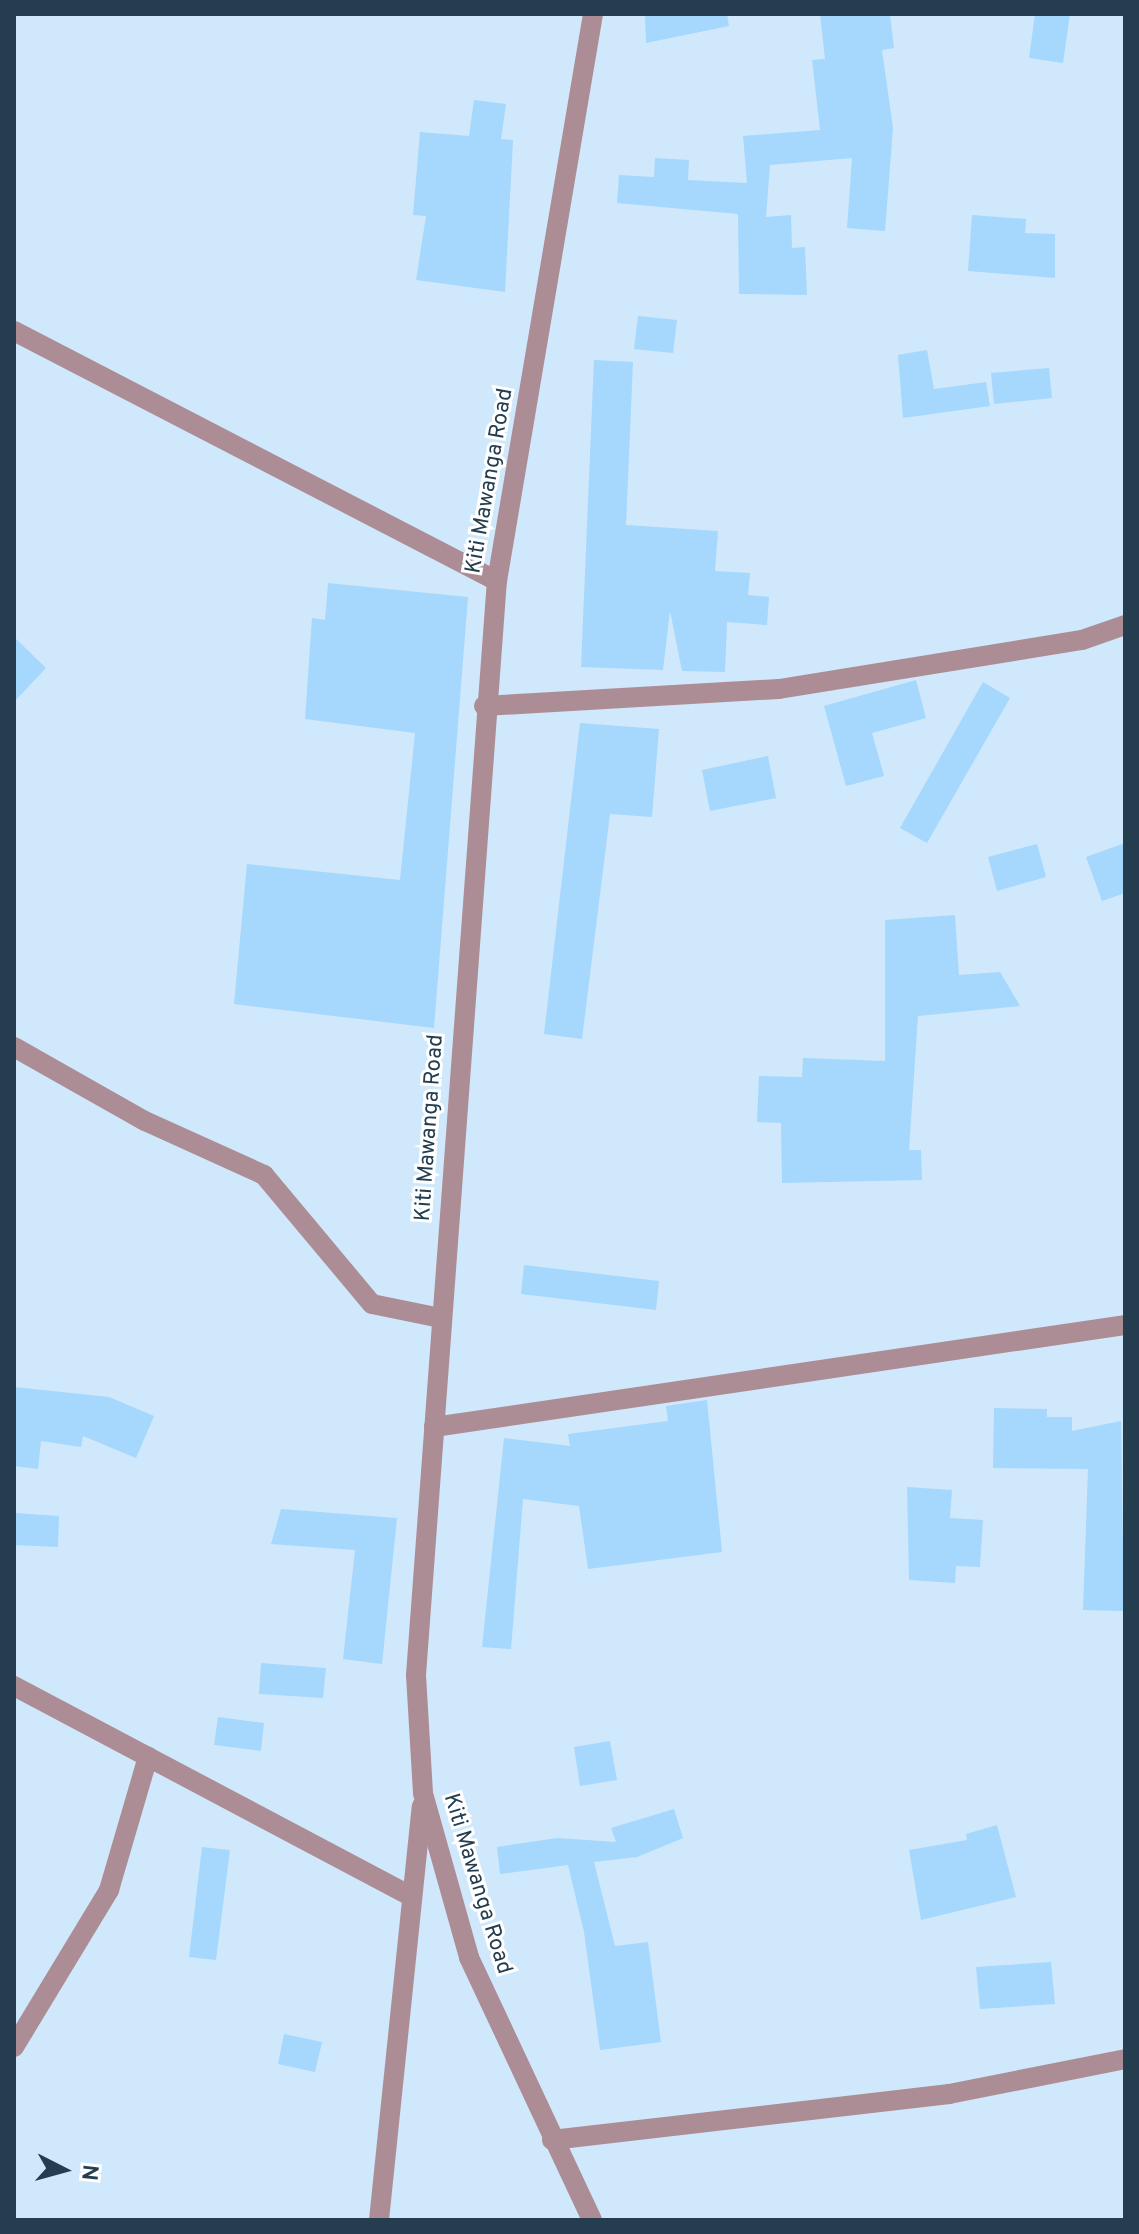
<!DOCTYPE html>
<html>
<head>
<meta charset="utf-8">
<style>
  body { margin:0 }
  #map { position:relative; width:1139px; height:2234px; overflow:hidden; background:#d0e8fb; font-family:Overpass,sans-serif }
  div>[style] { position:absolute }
  .building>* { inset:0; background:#a6d7fd }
  .minor>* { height:20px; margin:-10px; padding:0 10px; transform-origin:10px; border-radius:10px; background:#ad8d95 }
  span { translate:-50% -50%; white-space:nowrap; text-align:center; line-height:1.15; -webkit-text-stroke:6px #fff; paint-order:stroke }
  .street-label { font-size:22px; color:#243e50 }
  .frame { position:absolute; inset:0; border:16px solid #243e50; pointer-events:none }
  .north { position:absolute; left:24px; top:2130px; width:80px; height:80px; -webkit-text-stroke:6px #fff; paint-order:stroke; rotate:96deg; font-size:22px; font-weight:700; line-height:32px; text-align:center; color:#243e50 }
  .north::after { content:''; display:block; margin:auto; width:28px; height:36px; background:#243e50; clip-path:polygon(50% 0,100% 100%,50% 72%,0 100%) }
</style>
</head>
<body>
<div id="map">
  <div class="building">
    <div style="clip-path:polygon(645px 14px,727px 14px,729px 26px,646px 43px)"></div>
    <div style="clip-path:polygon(820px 14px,890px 14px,894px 48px,882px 50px,893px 128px,885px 231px,847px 228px,852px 158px,770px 165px,766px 217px,791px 215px,792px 248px,805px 247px,807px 295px,739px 294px,738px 214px,617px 203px,619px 175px,654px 177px,655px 158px,689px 160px,688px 180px,747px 183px,743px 136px,820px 130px,812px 60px,825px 59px)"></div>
    <div style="clip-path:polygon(1035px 14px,1070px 14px,1063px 63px,1029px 58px)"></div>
    <div style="clip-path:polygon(474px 100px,506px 104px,501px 139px,513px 140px,505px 292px,416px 280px,426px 216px,413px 215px,420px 132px,469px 136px)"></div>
    <div style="clip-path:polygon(972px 215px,1026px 219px,1025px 233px,1055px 234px,1055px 278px,968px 271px)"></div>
    <div style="clip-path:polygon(638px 316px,677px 320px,673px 353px,634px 349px)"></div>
    <div style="clip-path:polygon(927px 350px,934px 389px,986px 382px,990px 406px,903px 418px,898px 355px)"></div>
    <div style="clip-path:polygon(594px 360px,633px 362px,626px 525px,718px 531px,715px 571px,750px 573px,748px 595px,769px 597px,767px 625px,727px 622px,725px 672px,682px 671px,670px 611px,663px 670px,581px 667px)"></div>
    <div style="clip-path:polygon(1049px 368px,1052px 398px,994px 404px,991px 373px)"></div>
    <div style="clip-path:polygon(328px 583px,468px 597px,434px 1028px,234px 1004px,247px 864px,400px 880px,415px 733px,305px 719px,312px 618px,325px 620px)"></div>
    <div style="clip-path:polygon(14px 637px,46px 668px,14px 702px)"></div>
    <div style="clip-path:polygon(916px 680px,926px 718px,872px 733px,884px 776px,846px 786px,824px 706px)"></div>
    <div style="clip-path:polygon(983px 682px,1010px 698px,927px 843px,900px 828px)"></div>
    <div style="clip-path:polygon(580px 723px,659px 729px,652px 817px,610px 814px,582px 1039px,544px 1034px)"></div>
    <div style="clip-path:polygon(768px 756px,776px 798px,710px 811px,702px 770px)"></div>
    <div style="clip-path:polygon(1125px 843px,1125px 893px,1102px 901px,1086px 857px)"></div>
    <div style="clip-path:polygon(1037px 844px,1046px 877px,997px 891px,988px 857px)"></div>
    <div style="clip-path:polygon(955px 915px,959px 975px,1000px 972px,1020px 1006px,918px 1016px,909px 1150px,921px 1150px,922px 1180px,782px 1183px,781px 1123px,757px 1122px,759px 1076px,802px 1077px,803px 1058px,885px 1061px,885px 920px)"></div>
    <div style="clip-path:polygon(524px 1265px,659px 1281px,656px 1310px,521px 1294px)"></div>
    <div style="clip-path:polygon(14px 1387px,109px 1397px,154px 1416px,136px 1458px,83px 1436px,81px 1447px,41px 1441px,38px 1469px,14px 1466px)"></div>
    <div style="clip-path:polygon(707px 1400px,722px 1552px,588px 1569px,579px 1506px,523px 1499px,511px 1649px,482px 1647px,504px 1438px,570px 1446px,568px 1434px,668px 1421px,666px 1406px)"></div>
    <div style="clip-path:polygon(994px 1408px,1047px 1409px,1047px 1417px,1072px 1417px,1072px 1431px,1121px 1421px,1124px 1611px,1083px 1610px,1088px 1469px,993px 1468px)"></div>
    <div style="clip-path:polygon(907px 1487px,952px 1490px,950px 1518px,983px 1520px,980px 1567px,956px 1566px,955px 1583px,909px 1580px)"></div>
    <div style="clip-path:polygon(281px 1509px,397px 1518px,382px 1664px,343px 1659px,355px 1550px,271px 1544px)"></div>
    <div style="clip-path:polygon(16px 1513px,59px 1516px,58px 1547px,14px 1545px)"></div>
    <div style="clip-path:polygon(261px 1663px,326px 1668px,323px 1698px,259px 1694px)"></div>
    <div style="clip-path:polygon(218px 1717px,264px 1723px,261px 1751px,214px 1745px)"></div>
    <div style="clip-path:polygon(610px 1741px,617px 1780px,580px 1786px,574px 1747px)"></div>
    <div style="clip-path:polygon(674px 1809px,683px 1838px,637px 1857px,594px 1862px,615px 1946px,648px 1942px,661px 2042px,600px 2050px,584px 1932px,568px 1865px,500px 1874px,497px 1847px,557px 1838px,616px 1842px,611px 1828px)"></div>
    <div style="clip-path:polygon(997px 1825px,1016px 1897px,921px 1920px,909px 1850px,967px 1840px,966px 1834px)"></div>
    <div style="clip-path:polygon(202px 1847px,230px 1850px,216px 1960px,189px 1957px)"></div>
    <div style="clip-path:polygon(1051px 1962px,1055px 2004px,980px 2009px,976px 1967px)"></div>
    <div style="clip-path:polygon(284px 2034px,322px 2042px,315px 2072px,278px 2064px)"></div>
  </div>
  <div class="minor">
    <div style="left:14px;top:331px;width:544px;rotate:27.37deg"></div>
    <div style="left:484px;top:706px;width:295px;rotate:-3.3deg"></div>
    <div style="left:779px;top:689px;width:307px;rotate:-9.2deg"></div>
    <div style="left:1082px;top:640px;width:46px;rotate:-19.2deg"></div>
    <div style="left:14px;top:1047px;width:150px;rotate:29.5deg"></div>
    <div style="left:145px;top:1121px;width:131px;rotate:24.4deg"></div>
    <div style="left:264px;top:1175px;width:168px;rotate:50.1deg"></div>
    <div style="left:372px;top:1304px;width:70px;rotate:11.5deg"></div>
    <div style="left:434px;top:1427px;width:698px;rotate:-8.4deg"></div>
    <div style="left:14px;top:1686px;width:450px;rotate:27.9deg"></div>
    <div style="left:14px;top:2047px;width:184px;rotate:-58.8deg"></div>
    <div style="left:109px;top:1890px;width:139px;rotate:-73.7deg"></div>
    <div style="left:552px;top:2140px;width:400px;rotate:-6.6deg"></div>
    <div style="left:949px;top:2094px;width:179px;rotate:-11.2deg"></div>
    <div style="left:379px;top:2220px;width:416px;rotate:-84.1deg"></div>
    <div style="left:592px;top:2220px;width:290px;rotate:-115.1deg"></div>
    <div style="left:469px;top:1957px;width:170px;rotate:-105.7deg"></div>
    <div style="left:423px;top:1793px;width:118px;rotate:-93.4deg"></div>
    <div style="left:416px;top:1675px;width:1097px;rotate:-85.77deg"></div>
    <div style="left:497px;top:581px;width:575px;rotate:-80.39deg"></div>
  </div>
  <div class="street-label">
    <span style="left:490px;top:481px;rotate:-80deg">Kiti Mawanga Road</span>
    <span style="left:430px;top:1128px;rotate:-86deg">Kiti Mawanga Road</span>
    <span style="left:477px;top:1884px;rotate:73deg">Kiti Mawanga Road</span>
  </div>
  <div class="frame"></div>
  <div class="north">N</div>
</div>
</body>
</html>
